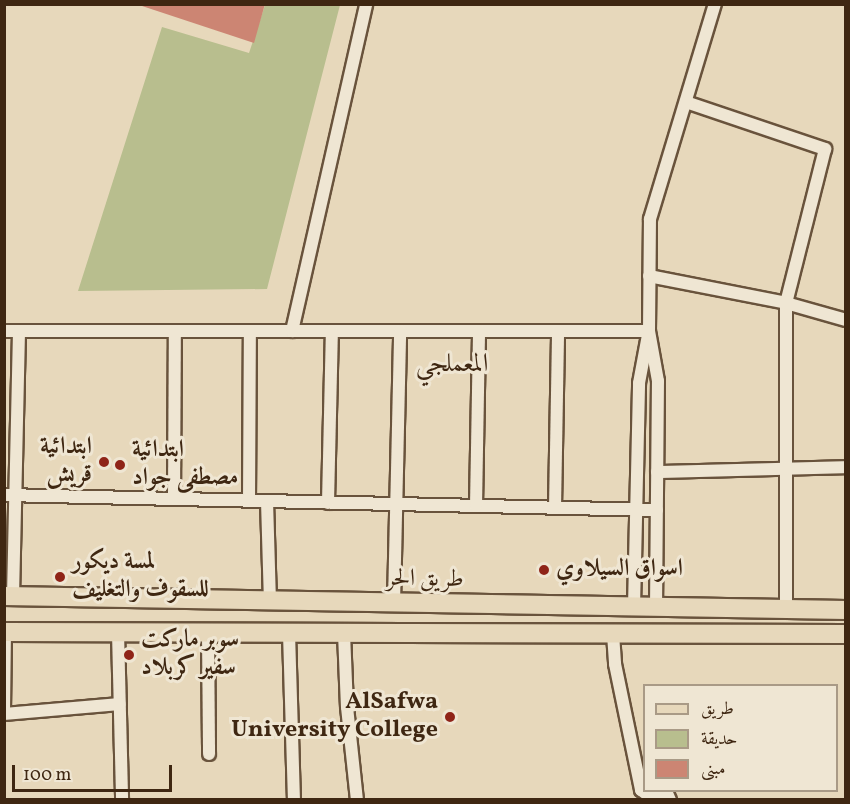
<!DOCTYPE html>
<html>
<head>
<meta charset="utf-8">
<style>
  body { margin:0 }
  #map { position:relative; width:850px; height:804px; overflow:hidden; background:#e7d8bb; font-family:Vollkorn,Amiri,serif }
  div>[style] { position:absolute }
  .green>* { inset:0; background:#b8be8e }
  .building>* { inset:0; background:#cc8573 }
  .roads { filter:drop-shadow(2px 0 #69533c) drop-shadow(-2px 0 #69533c) drop-shadow(0 2px #69533c) drop-shadow(0 -2px #69533c) }
  .street>* { height:12px; margin:-6px; padding:0 6px; transform-origin:6px; border-radius:6px; background:#efe6d3 }
  .primary>* { height:18px; margin:-9px; padding:0 9px; transform-origin:9px; border-radius:9px; background:#e7d8bb }
  .dots>* { width:16px; height:16px; translate:-50% -50%; box-sizing:border-box; border:3px solid #efe6d3; border-radius:50% }
  span { translate:-50% -50%; white-space:nowrap; text-align:center; line-height:1.15; -webkit-text-stroke:6px #efe6d3; paint-order:stroke }
  .poi-label { font-size:24px; color:#3f2712; font-weight:700 }
  .right { translate:-100% -50%; text-align:right }
  .left { translate:0 -50%; text-align:left }
  .street-label { font-size:24px; color:#3f2712 }
  .neighbourhood-label { font-size:26px; color:#3f2712 }
  .frame { position:absolute; inset:0; border:6px solid #3f2712; pointer-events:none }
  .legend { position:absolute; left:643px; top:684px; width:195px; height:108px; box-sizing:border-box; background:#efe6d3; border:2px solid #a99a86; margin:0; padding:8px 10px; list-style:none; font-size:18px; color:#3f2712 }
  .legend li { display:flex; align-items:center; gap:12px; height:30px }
  .legend b { width:30px; border:2px solid #a99a86 }
  .scale { position:absolute; left:12px; top:765px; width:160px; height:27px; box-sizing:border-box; border:3px solid #3f2712; border-top:0; padding-left:8px; font-size:18px; line-height:21px; white-space:nowrap; color:#3f2712; -webkit-text-stroke:4px #efe6d3; paint-order:stroke }
</style>
</head>
<body>
<div id="map">
  <div class="green">
    <div style="clip-path:polygon(265px 5px,340px 5px,267px 289px,78px 291px,162px 27px,249px 53px)"></div>
  </div>
  <div class="building">
    <div style="clip-path:polygon(136px 4px,265px 4px,254px 43px)"></div>
  </div>
  <div class="roads">
    <div class="street">
      <div style="left:686px;top:102px;width:147px;rotate:18.7deg"></div>
      <div style="left:825px;top:149px;width:159px;rotate:104.2deg"></div>
      <div style="left:786px;top:303px;width:307px;rotate:90deg"></div>
      <div style="left:649px;top:276px;width:140px;rotate:11.1deg"></div>
      <div style="left:786px;top:303px;width:62px;rotate:15.8deg"></div>
      <div style="left:4px;top:331px;width:645px"></div>
      <div style="left:292px;top:331px;width:335px;rotate:-77.2deg"></div>
      <div style="left:657px;top:472px;width:189px;rotate:-1.5deg"></div>
      <div style="left:4px;top:495px;width:653px;rotate:1.32deg"></div>
      <div style="left:174px;top:499px;width:168px;rotate:-89.7deg"></div>
      <div style="left:249px;top:501px;width:170px;rotate:-89.7deg"></div>
      <div style="left:267px;top:501px;width:101px;rotate:88.3deg"></div>
      <div style="left:328px;top:503px;width:172px;rotate:-88.7deg"></div>
      <div style="left:476px;top:506px;width:175px;rotate:-89deg"></div>
      <div style="left:555px;top:508px;width:177px;rotate:-89deg"></div>
      <div style="left:13px;top:596px;width:265px;rotate:-88.7deg"></div>
      <div style="left:394px;top:603px;width:272px;rotate:-88.7deg"></div>
      <div style="left:634px;top:607px;width:224px;rotate:-88.7deg"></div>
      <div style="left:639px;top:383px;width:49px;rotate:-79.4deg"></div>
      <div style="left:656px;top:608px;width:227px;rotate:-89.5deg"></div>
      <div style="left:658px;top:381px;width:51px;rotate:-100.2deg"></div>
      <div style="left:649px;top:331px;width:112px;rotate:-89.5deg"></div>
      <div style="left:650px;top:219px;width:225px;rotate:-73.2deg"></div>
      <div style="left:118px;top:632px;width:168px;rotate:88.6deg"></div>
      <div style="left:208px;top:633px;width:121px;rotate:89.5deg"></div>
      <div style="left:289px;top:633px;width:167px;rotate:88.3deg"></div>
      <div style="left:344px;top:633px;width:74px;rotate:87.7deg"></div>
      <div style="left:347px;top:707px;width:94px;rotate:83.9deg"></div>
      <div style="left:613px;top:634px;width:30px;rotate:86deg"></div>
      <div style="left:615px;top:664px;width:129px;rotate:78.3deg"></div>
      <div style="left:641px;top:790px;width:9px;rotate:36deg"></div>
      <div style="left:648px;top:795px;width:19px;rotate:-6deg"></div>
      <div style="left:667px;top:793px;width:8px;rotate:67deg"></div>
      <div style="left:4px;top:711px;width:79px;rotate:-89.3deg"></div>
      <div style="left:4px;top:714px;width:116px;rotate:-4.9deg"></div>
    </div>
    <div class="primary">
      <div style="left:4px;top:596px;width:842px;rotate:0.95deg"></div>
      <div style="left:4px;top:632px;width:842px;rotate:0.14deg"></div>
    </div>
  </div>
  <div class="dots">
    <div style="left:104px;top:462px;background:#8f2418"></div>
    <div style="left:120px;top:465px;background:#8f2418"></div>
    <div style="left:544px;top:570px;background:#8f2418"></div>
    <div style="left:60px;top:577px;background:#8f2418"></div>
    <div style="left:129px;top:655px;background:#8f2418"></div>
    <div style="left:450px;top:717px;background:#8f2418"></div>
  </div>
  <div class="poi-label">
    <span class="right" style="left:92px;top:462px">ابتدائية<br>قريش</span>
    <span class="left" style="left:132px;top:465px">ابتدائية<br>مصطفى جواد</span>
    <span class="left" style="left:72px;top:577px">لمسة ديكور<br>للسقوف والتغليف</span>
    <span class="left" style="left:556px;top:570px">اسواق السيلاوي</span>
    <span class="left" style="left:141px;top:655px">سوبر ماركت<br>سفير كربلاد</span>
    <span class="right" style="left:438px;top:717px">AlSafwa<br>University College</span>
  </div>
  <div class="street-label">
    <span style="left:425px;top:580px;rotate:1deg">طريق الحر</span>
  </div>
  <div class="neighbourhood-label">
    <span style="left:452px;top:365px">المعملجي</span>
  </div>
  <div class="frame"></div>
  <ul class="legend">
  <li><b style="height:8px;background:#e7d8bb"></b>طريق</li>
  <li><b style="height:16px;background:#b8be8e"></b>حديقة</li>
  <li><b style="height:16px;background:#cc8573"></b>مبنى</li>
  </ul>
  <div class="scale">100 m</div>
</div>
</body>
</html>
